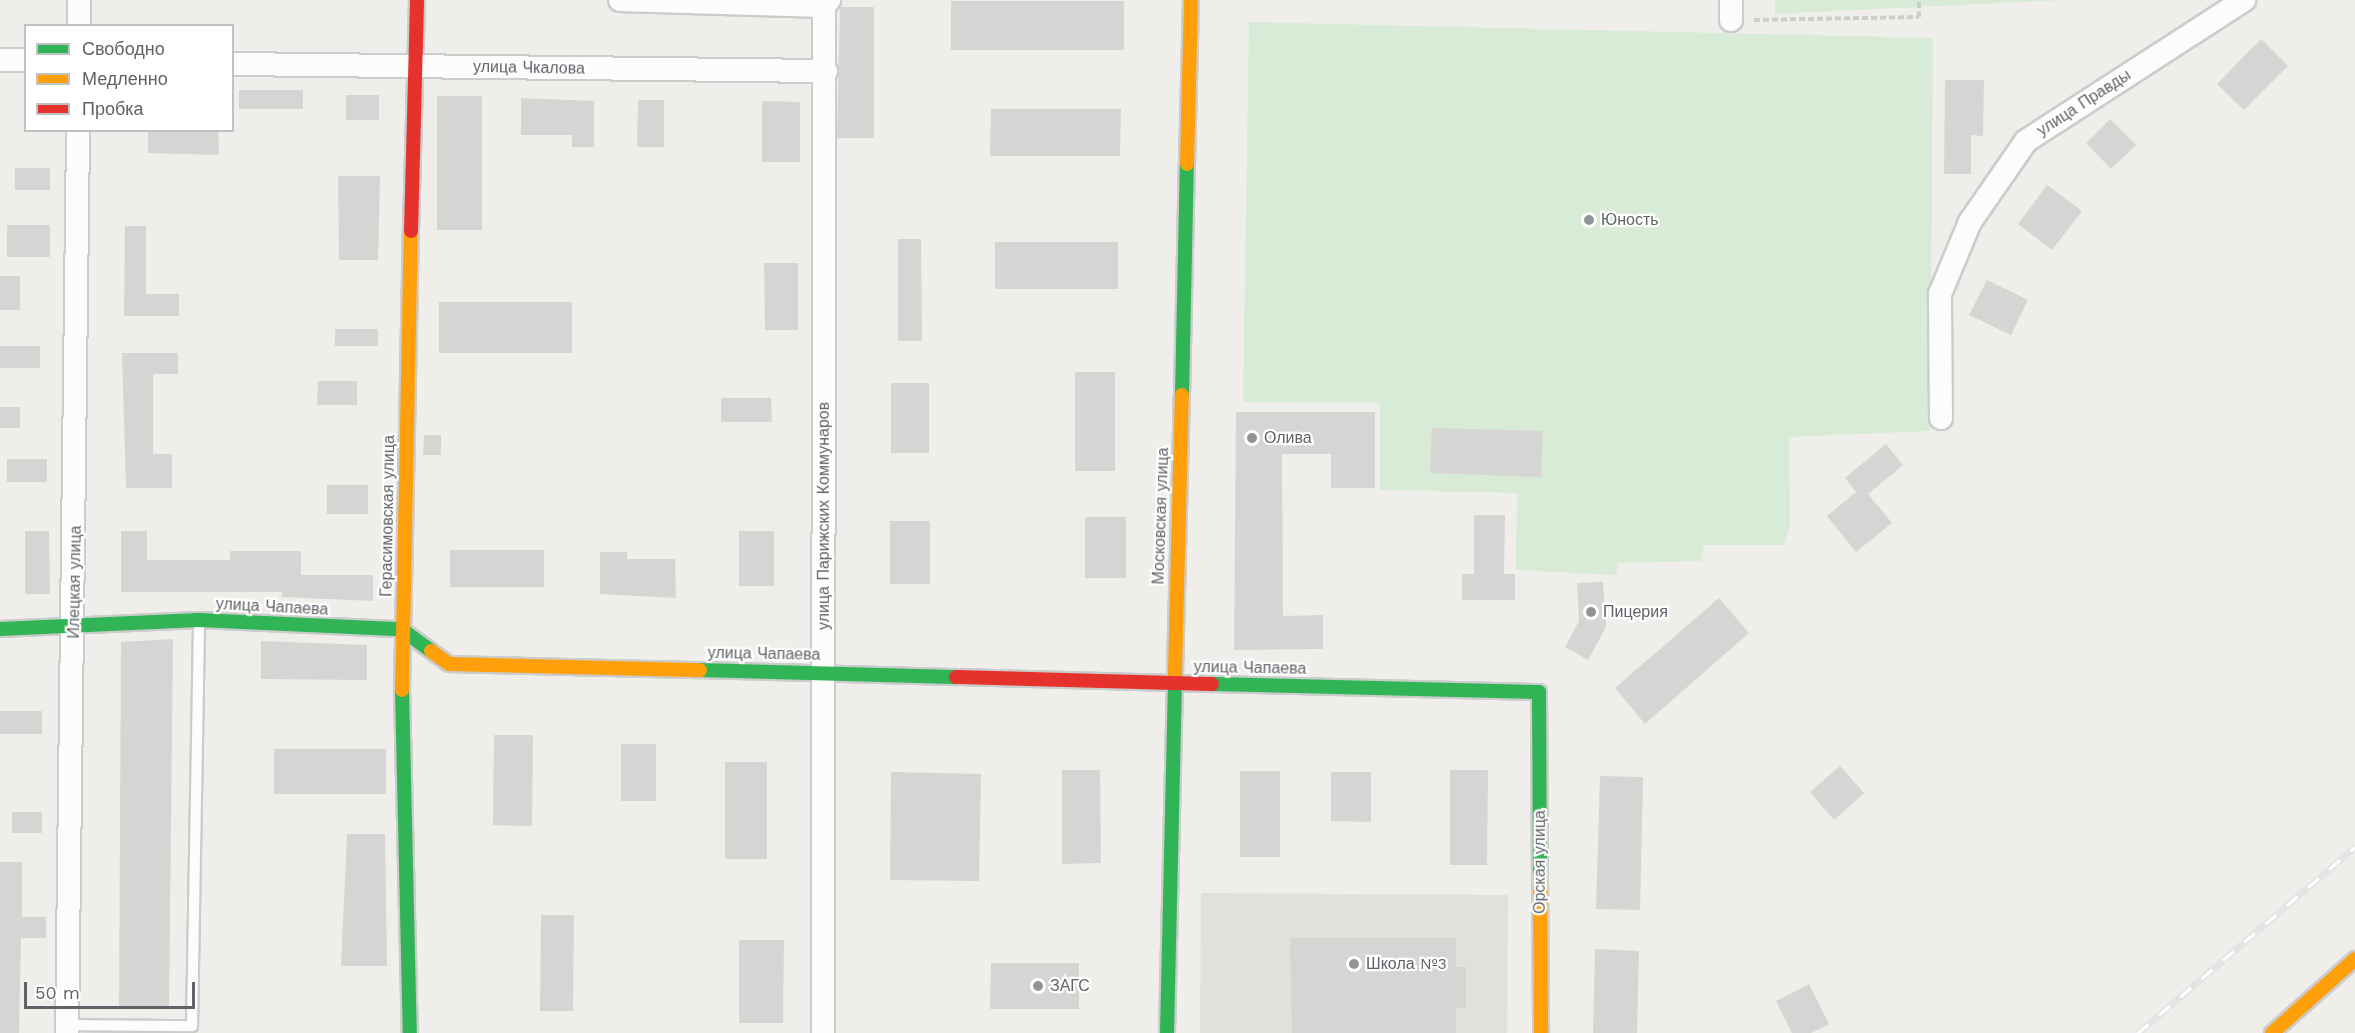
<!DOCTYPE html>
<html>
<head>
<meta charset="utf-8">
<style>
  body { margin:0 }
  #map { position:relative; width:2355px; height:1033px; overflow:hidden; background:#efeeea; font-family:"Work Sans",sans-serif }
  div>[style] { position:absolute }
  .education>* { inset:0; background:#e2e0da }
  .green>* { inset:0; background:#d8ebd6 }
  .building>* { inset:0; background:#d6d5d3 }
  .path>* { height:4px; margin-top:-2px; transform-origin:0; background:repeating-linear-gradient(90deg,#cacfcc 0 6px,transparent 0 9px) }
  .roads { filter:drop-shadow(2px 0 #cbcccc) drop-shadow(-2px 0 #cbcccc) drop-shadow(0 2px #cbcccc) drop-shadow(0 -2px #cbcccc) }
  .lane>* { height:10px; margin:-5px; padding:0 5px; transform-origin:5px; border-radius:5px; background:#fdfcfc }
  .street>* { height:22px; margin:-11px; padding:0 11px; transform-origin:11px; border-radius:11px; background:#fdfcfc }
  .fast>* { height:14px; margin:-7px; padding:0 7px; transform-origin:7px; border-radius:7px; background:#30b455 }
  .slow>* { height:14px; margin:-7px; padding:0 7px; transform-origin:7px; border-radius:7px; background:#ff9f0a }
  .jam>* { height:14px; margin:-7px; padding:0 7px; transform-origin:7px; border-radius:7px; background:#e5322d }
  .rail>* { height:7px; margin-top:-3.5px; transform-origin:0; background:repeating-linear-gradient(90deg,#fff 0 14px,#e4e4e4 0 28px); box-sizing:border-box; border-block:2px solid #e4e4e4 }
  .dots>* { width:16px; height:16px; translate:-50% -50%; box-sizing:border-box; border:3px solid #fff; border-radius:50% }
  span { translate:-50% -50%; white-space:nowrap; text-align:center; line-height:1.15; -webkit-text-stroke:4.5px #fff; paint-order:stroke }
  .street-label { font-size:16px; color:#5f6368 }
  .poi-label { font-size:16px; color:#5f6368 }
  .left { translate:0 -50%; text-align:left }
  .legend { position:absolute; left:24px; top:24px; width:210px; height:108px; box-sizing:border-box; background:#fff; border:2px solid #bfc1c3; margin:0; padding:8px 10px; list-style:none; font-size:18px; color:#5f6368 }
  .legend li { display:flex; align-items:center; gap:12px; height:30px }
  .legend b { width:30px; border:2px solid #bfc1c3 }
  .scale { position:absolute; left:24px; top:982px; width:171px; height:27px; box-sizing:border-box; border:3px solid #5f6368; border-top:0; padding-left:8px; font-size:18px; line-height:21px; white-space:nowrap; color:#5f6368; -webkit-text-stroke:4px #fff; paint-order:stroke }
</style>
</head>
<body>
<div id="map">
  <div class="education">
    <div style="clip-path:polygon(1201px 893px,1508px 895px,1507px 1033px,1200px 1033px)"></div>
  </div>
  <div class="green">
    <div style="clip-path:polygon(1775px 0,2064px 0,1775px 14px)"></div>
    <div style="clip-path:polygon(1249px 22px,1933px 38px,1930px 431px,1789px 437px,1790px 524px,1784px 545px,1704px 545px,1701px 561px,1618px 563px,1616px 575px,1516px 570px,1517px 493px,1380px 490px,1380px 403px,1243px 402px)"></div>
  </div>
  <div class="building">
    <div style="clip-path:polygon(951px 1px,1124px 1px,1124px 50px,951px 50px)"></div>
    <div style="clip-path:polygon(840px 7px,874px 7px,874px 138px,837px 138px)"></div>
    <div style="clip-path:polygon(2261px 39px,2288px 66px,2244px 110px,2217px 84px)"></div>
    <div style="clip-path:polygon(1945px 80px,1984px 80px,1983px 136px,1971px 135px,1971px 174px,1944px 174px)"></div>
    <div style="clip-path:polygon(239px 90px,303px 90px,303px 109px,239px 109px)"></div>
    <div style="clip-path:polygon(346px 95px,379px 95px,379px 120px,346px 120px)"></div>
    <div style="clip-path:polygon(437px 96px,482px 96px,482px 230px,437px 230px)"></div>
    <div style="clip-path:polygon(521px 98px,594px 101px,594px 147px,572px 147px,572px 135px,521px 135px)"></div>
    <div style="clip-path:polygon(638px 100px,664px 100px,664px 147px,637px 147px)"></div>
    <div style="clip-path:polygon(762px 101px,800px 102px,800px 162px,762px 162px)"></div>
    <div style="clip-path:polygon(991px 109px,1121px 109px,1120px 156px,990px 156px)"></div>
    <div style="clip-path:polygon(2110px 119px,2136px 145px,2111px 169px,2086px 143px)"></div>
    <div style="clip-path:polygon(148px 130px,218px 130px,219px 155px,148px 153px)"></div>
    <div style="clip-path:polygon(15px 168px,50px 168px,50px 190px,15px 190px)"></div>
    <div style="clip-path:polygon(338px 176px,380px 176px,378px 260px,339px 260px)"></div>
    <div style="clip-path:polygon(2047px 185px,2082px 211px,2052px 250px,2018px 224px)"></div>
    <div style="clip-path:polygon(7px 225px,50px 225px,50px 257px,7px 257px)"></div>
    <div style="clip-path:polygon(125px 226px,146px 226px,146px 294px,179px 294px,179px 316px,124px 316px)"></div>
    <div style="clip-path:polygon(898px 239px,921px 239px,922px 341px,898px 341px)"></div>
    <div style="clip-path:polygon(995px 242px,1118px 242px,1118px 289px,995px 289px)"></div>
    <div style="clip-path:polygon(764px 263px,798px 263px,798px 330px,765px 330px)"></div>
    <div style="clip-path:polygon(0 276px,20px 276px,20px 310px,0 310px)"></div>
    <div style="clip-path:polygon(1987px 280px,2028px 300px,2011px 335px,1969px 315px)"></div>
    <div style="clip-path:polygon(439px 302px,572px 302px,572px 353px,439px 353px)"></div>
    <div style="clip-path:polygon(335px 329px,378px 329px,378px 346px,335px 346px)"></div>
    <div style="clip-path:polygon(0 346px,40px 346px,40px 368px,0 368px)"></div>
    <div style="clip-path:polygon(122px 353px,178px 353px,178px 374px,153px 374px,153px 454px,172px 454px,172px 488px,126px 488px)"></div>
    <div style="clip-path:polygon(1075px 372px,1115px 372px,1115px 471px,1075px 471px)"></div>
    <div style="clip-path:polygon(318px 381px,357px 381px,357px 405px,317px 405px)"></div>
    <div style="clip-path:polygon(891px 383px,929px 383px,929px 453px,891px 453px)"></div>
    <div style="clip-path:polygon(721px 398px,771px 398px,772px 422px,721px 422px)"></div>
    <div style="clip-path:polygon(0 407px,20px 407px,20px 428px,0 428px)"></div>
    <div style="clip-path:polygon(1236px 412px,1375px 412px,1375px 488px,1331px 488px,1331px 454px,1282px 454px,1283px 616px,1323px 615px,1323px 649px,1234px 650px)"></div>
    <div style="clip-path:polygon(1432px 428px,1543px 431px,1541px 477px,1430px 473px)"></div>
    <div style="clip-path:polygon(424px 435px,441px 435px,441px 455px,423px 455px)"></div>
    <div style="clip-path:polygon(1886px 444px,1903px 465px,1868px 494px,1892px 523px,1856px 552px,1827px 516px,1856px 492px,1845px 478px)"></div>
    <div style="clip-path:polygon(7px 459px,47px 459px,47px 482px,7px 482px)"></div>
    <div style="clip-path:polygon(327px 485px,368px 485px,368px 514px,327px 514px)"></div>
    <div style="clip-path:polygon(1474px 515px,1505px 515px,1504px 574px,1515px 574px,1515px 600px,1462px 600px,1462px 574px,1474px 574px)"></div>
    <div style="clip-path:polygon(1085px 517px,1126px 517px,1126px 578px,1085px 578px)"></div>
    <div style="clip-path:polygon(890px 521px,930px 521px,930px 584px,890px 584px)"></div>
    <div style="clip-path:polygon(25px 531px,49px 531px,50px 594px,25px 594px)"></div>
    <div style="clip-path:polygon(121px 531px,147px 531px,147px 560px,230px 560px,230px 551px,301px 551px,301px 575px,373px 575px,373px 601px,282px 597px,282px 592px,121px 592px)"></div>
    <div style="clip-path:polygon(739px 531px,774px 531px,774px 586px,739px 586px)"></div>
    <div style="clip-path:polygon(450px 550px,544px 550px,544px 587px,450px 587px)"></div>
    <div style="clip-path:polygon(600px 552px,627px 552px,627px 559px,675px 559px,676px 598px,600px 594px)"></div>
    <div style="clip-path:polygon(1603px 582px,1606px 627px,1588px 660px,1565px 647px,1579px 621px,1577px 583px)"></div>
    <div style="clip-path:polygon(1719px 598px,1749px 633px,1645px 724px,1615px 688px)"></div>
    <div style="clip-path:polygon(173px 639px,169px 1008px,119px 1007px,121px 642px)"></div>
    <div style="clip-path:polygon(261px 641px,367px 645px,367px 680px,261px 679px)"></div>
    <div style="clip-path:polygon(0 711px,42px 711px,42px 734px,0 734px)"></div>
    <div style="clip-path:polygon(494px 735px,533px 735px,532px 826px,493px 825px)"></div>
    <div style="clip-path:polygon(621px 744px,656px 744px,656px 801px,621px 801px)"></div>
    <div style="clip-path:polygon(274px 749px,386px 749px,386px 794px,274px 794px)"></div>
    <div style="clip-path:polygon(725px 762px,767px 762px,767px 859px,725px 859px)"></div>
    <div style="clip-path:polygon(1840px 766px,1864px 793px,1834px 820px,1810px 792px)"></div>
    <div style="clip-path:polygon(1062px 770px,1100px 770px,1101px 863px,1062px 864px)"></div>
    <div style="clip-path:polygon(1450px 770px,1488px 770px,1487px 865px,1450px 865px)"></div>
    <div style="clip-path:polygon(1240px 771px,1280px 771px,1280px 857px,1240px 857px)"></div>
    <div style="clip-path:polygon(891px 772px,981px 774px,979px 881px,890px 880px)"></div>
    <div style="clip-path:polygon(1331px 772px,1371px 772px,1371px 822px,1331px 821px)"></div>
    <div style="clip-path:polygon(1600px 776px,1643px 777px,1640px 910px,1596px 909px)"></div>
    <div style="clip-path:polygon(12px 812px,42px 812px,42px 833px,12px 833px)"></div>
    <div style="clip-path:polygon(347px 834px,385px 834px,387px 966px,341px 966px)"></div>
    <div style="clip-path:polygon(0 862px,22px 862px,22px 917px,46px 917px,46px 938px,21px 938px,19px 1033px,0 1033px)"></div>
    <div style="clip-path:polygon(541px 915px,574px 915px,573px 1011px,540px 1011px)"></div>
    <div style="clip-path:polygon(1290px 938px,1456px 938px,1456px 967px,1466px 967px,1466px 1008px,1456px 1008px,1456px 1033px,1292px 1033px)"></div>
    <div style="clip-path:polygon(739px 940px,784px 940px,783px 1023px,739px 1023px)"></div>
    <div style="clip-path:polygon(1595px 949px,1639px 951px,1637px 1033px,1593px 1033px)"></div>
    <div style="clip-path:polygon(991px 963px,1079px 963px,1079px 1009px,990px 1009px)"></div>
    <div style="clip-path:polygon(1809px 984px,1829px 1024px,1811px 1033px,1792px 1033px,1776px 1001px)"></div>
  </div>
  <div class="path">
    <div style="left:1754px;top:20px;width:165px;rotate:-1deg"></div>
    <div style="left:1919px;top:17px;width:17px;rotate:-90deg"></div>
  </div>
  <div class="roads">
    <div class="lane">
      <div style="left:67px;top:1025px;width:125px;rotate:0.5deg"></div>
      <div style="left:192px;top:1026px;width:402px;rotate:-89deg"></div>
    </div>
    <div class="street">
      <div style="left:620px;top:0;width:204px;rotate:1.7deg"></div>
      <div style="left:824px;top:6px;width:8px;rotate:-50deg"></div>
      <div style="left:1731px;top:20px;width:20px;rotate:-90deg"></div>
      <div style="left:79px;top:26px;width:26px;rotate:-90deg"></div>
      <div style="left:0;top:60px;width:26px"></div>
      <div style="left:232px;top:64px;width:594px;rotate:0.68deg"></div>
      <div style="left:1941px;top:418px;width:124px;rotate:-90.5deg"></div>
      <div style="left:1940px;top:294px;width:78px;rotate:-67.4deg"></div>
      <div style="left:1970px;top:222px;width:98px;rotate:-55.3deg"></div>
      <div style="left:2026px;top:141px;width:260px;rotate:-32.9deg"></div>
      <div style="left:67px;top:1033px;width:903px;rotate:-89.3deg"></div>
      <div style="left:823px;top:1033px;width:1033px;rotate:-89.94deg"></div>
    </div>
    <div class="fast">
      <div style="left:1182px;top:395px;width:231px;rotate:-88.8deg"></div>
      <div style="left:0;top:629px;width:199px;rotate:-2.6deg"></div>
      <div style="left:199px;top:620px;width:202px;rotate:2.6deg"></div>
      <div style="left:401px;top:629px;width:37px;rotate:36deg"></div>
      <div style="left:700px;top:670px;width:256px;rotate:1.6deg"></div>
      <div style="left:1212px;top:684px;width:327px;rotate:1.4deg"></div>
      <div style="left:1539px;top:692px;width:184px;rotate:89.7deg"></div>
      <div style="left:402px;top:690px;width:343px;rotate:88.7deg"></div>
      <div style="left:1167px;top:1033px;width:359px;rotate:-88.7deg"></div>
    </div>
    <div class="slow">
      <div style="left:1187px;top:164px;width:164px;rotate:-88.6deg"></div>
      <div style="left:431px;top:651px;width:22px;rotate:36deg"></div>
      <div style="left:449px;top:664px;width:251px;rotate:1.4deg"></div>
      <div style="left:1175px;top:674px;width:279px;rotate:-88.6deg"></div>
      <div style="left:402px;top:690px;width:459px;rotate:-88.9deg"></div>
      <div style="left:1540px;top:876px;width:157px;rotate:89.6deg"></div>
      <div style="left:2272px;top:1033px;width:111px;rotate:-41.7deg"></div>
    </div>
    <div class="jam">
      <div style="left:411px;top:231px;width:231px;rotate:-88.5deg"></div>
      <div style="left:956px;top:677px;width:256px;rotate:1.6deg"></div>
    </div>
  </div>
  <div class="rail">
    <div style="left:2138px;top:1033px;width:286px;rotate:-40.6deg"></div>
  </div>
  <div class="dots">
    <div style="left:1589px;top:220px;background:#919496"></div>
    <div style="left:1252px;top:438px;background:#919496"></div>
    <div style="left:1591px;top:612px;background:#919496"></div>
    <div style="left:1354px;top:964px;background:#919496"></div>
    <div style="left:1038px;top:986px;background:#919496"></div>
  </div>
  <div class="street-label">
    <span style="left:529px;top:68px;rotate:1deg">улица Чкалова</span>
    <span style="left:2084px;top:103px;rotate:-33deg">улица Правды</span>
    <span style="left:388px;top:516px;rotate:-89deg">Герасимовская улица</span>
    <span style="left:824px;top:516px;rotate:-90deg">улица Парижских Коммунаров</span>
    <span style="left:1161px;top:516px;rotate:-88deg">Московская улица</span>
    <span style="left:75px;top:582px;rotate:-89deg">Илецкая улица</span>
    <span style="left:272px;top:607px;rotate:3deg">улица Чапаева</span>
    <span style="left:764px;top:654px;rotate:1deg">улица Чапаева</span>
    <span style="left:1250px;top:668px;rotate:1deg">улица Чапаева</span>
    <span style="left:1540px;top:862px;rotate:-90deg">Орская улица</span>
  </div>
  <div class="poi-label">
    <span class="left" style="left:1601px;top:220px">Юность</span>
    <span class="left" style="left:1264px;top:438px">Олива</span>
    <span class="left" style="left:1603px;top:612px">Пицерия</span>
    <span class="left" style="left:1366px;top:964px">Школа №3</span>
    <span class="left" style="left:1050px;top:986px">ЗАГС</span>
  </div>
  <ul class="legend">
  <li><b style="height:8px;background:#30b455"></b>Свободно</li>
  <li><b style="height:8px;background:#ff9f0a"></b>Медленно</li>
  <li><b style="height:8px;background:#e5322d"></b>Пробка</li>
  </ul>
  <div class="scale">50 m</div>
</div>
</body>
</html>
